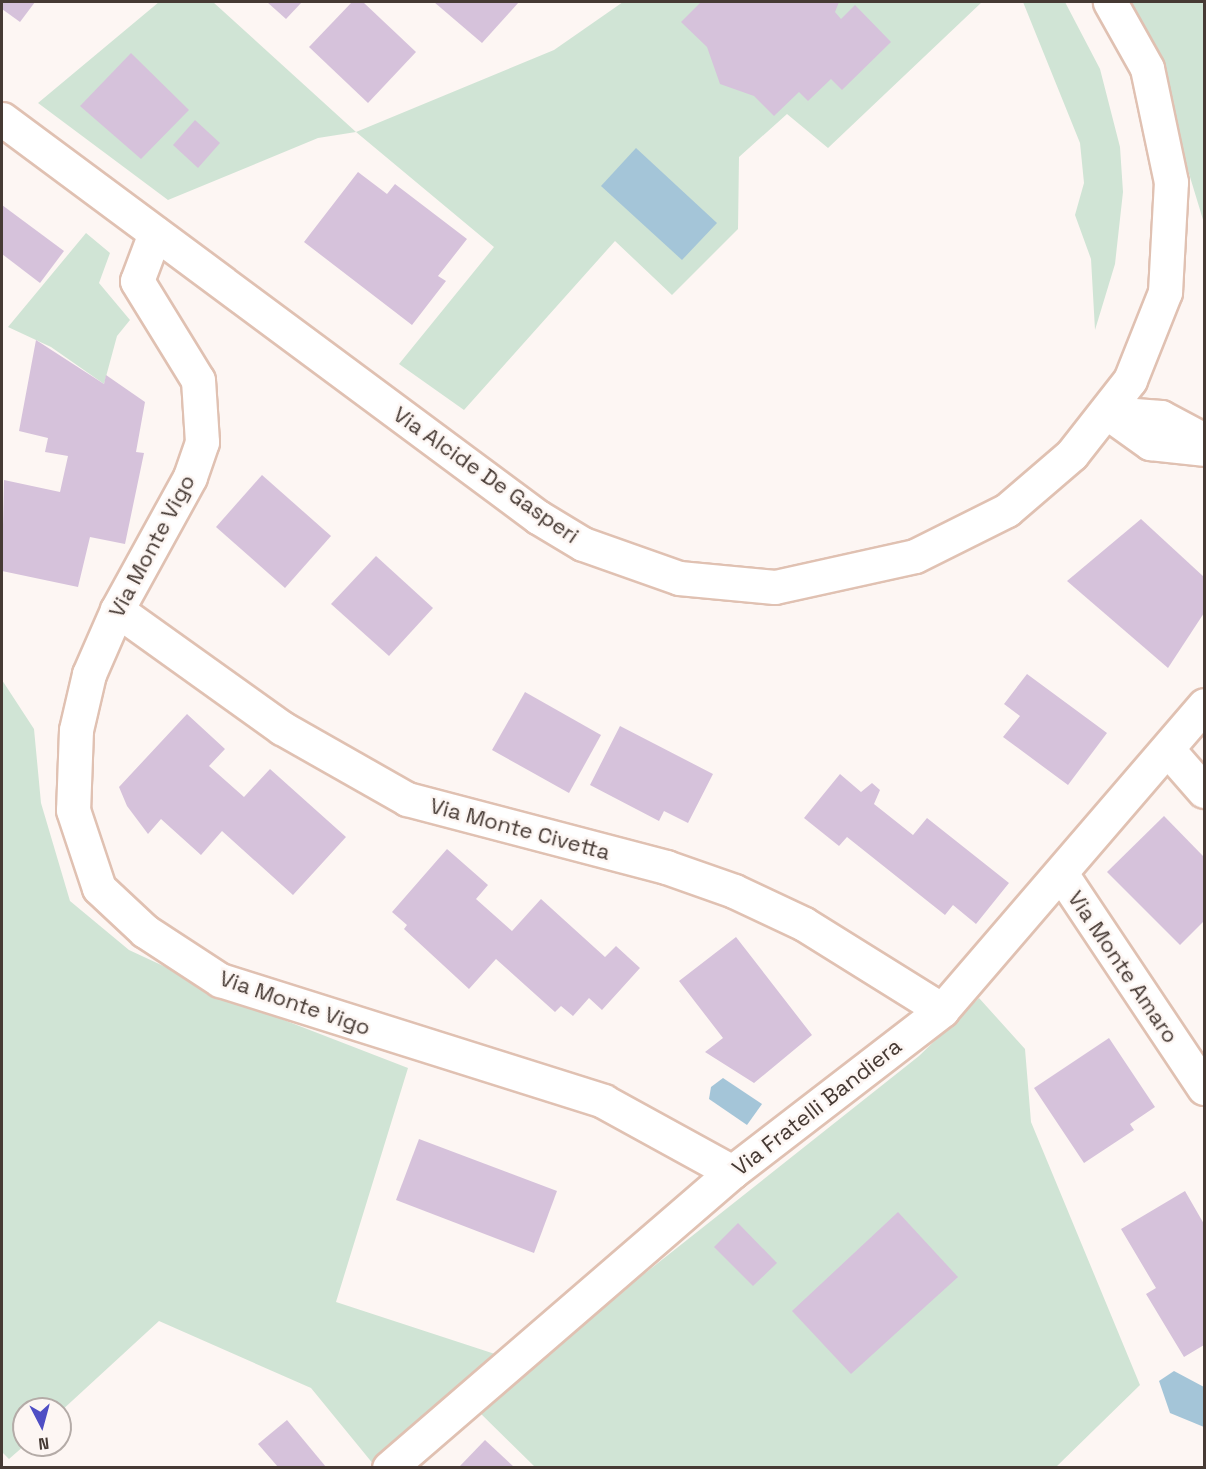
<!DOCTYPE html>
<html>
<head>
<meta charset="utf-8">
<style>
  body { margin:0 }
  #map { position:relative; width:1206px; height:1469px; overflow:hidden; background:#fdf6f3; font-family:"Space Grotesk",sans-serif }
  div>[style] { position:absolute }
  .green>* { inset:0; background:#d0e4d5 }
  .water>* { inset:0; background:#a4c5d8 }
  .building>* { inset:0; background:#d6c2db }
  .roads { filter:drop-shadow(2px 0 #e0c1b2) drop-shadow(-2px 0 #e0c1b2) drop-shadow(0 2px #e0c1b2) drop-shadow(0 -2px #e0c1b2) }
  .minor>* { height:33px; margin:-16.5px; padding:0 16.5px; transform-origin:16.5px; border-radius:16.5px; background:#fff }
  .tertiary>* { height:33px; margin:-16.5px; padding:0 16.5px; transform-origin:16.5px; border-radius:16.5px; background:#fff }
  span { translate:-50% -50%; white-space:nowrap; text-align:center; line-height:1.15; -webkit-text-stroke:5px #fdf6f3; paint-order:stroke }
  .street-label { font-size:22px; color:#463a34 }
  .frame { position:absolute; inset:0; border:3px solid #463a34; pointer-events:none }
  .north { position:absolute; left:12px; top:1397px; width:60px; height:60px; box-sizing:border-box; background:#fdf6f3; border:2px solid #b4aba7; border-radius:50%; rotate:174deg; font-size:16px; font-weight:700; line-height:24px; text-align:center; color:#463a34 }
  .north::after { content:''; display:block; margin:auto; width:21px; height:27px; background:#4f4ec4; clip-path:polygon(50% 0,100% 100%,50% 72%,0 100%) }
</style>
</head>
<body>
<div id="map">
  <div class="green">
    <div style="clip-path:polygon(159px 2px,213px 2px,356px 132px,554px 50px,623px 2px,982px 2px,828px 148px,787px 114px,739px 157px,738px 229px,672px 295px,615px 241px,464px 410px,399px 364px,494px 247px,356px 132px,318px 138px,168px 200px,38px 103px)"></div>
    <div style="clip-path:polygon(1023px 2px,1065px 2px,1100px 69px,1120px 147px,1123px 192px,1115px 264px,1095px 330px,1091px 259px,1075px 215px,1084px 183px,1080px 143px)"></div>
    <div style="clip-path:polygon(1132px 2px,1204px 2px,1204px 223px,1173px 121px)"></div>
    <div style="clip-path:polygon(86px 233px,110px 253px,99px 283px,130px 320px,117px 336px,104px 384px,51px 347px,8px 327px)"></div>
    <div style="clip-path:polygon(2px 680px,34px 729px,41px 803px,70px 901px,129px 950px,258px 1010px,408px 1068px,336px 1302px,498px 1355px,374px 1465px,311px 1388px,159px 1321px,60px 1412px,24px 1409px,25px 1445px,9px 1459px,2px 1452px)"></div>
    <div style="clip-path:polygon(979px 998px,1025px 1049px,1031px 1122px,1140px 1385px,1055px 1468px,535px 1467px,475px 1408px,919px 1056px)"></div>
  </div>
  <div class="water">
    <div style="clip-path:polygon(636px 148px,717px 223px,682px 260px,601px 186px)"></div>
    <div style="clip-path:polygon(723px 1078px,762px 1104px,747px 1125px,709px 1099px,711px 1087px)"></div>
    <div style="clip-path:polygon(1174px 1371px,1204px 1387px,1204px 1427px,1170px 1413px,1159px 1381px)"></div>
  </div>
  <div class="building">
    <div style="clip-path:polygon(2px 2px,35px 2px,20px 22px,2px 9px)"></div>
    <div style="clip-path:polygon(267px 2px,302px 2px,286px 19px)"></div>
    <div style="clip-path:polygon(352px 2px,363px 2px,416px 52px,368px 103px,309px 47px)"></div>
    <div style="clip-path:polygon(434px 2px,519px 2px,482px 43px)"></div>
    <div style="clip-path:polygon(701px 2px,839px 2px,835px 12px,841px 19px,855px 5px,891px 42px,842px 90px,831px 79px,808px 101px,799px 92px,774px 116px,754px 96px,720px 84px,707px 47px,681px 22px)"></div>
    <div style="clip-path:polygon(131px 53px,189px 110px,141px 159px,80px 106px)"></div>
    <div style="clip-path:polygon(195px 120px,220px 143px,198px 168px,173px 145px)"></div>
    <div style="clip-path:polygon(358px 172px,387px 194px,395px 184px,467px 239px,438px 276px,446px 281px,412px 325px,304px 242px)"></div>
    <div style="clip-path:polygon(2px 205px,64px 251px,40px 283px,2px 254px)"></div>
    <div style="clip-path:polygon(36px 340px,104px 384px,106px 375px,145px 402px,136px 452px,144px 453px,125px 544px,90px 537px,78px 587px,2px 571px,4px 480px,60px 492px,68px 456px,45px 452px,48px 438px,19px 431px)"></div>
    <div style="clip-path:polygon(262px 475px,331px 536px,285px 588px,216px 527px)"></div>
    <div style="clip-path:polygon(1141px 519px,1204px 577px,1204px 613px,1168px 668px,1067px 581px)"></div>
    <div style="clip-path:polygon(376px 556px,433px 608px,389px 656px,331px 604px)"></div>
    <div style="clip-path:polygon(1027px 674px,1107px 733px,1068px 785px,1003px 737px,1020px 716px,1004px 704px)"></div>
    <div style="clip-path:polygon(525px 692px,601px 735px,569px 793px,492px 750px)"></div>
    <div style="clip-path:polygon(187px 714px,225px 749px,209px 766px,244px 797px,270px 769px,346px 837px,293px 895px,222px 831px,201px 855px,161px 819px,148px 834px,127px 806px,119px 787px)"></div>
    <div style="clip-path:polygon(620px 726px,713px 774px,688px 823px,664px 811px,659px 821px,590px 785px)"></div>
    <div style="clip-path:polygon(840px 774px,861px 792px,872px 783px,880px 790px,874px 804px,913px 835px,927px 818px,1009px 883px,976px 924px,953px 905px,945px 915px,847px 837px,839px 846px,804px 818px)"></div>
    <div style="clip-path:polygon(1164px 816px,1204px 857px,1204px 921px,1180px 945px,1107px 872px)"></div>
    <div style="clip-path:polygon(447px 849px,488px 885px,476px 899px,512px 931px,541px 899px,605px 957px,616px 946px,640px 968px,602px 1010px,589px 998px,573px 1016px,561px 1006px,555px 1012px,496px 959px,469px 989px,404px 929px,407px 925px,392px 912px)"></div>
    <div style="clip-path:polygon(736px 937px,812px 1035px,754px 1083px,705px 1052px,723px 1038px,679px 981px)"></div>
    <div style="clip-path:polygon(1109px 1038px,1155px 1107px,1130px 1124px,1134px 1130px,1084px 1163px,1034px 1088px)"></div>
    <div style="clip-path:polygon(419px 1139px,557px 1191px,534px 1253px,396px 1200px)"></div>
    <div style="clip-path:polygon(1185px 1191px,1204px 1224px,1204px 1345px,1184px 1357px,1146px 1294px,1156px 1288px,1121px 1229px)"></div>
    <div style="clip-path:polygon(898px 1212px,958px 1277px,851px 1374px,792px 1311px)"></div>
    <div style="clip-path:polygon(738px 1223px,777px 1263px,753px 1286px,714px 1247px)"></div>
    <div style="clip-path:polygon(287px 1420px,326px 1467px,278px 1467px,258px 1444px)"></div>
    <div style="clip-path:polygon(485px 1440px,514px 1467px,459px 1467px)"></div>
  </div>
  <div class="roads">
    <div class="minor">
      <div style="left:155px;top:233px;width:51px;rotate:110.6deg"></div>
      <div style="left:137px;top:281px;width:116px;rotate:58.4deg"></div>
      <div style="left:198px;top:380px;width:62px;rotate:86.3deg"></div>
      <div style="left:202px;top:442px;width:37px;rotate:109deg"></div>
      <div style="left:190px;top:477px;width:152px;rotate:118.8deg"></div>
      <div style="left:117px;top:610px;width:70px;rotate:113.6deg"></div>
      <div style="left:89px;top:674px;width:57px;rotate:103.1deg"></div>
      <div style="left:76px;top:730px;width:80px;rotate:92.1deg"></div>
      <div style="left:73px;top:810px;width:82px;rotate:71.6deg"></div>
      <div style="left:99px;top:888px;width:63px;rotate:43.1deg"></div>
      <div style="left:145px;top:931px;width:90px;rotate:33.2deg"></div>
      <div style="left:220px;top:980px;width:402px;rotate:17.5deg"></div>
      <div style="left:603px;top:1101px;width:147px;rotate:28.8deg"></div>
      <div style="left:1108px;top:413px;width:52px;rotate:35.5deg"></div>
      <div style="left:1150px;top:443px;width:54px;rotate:6.3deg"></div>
      <div style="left:1108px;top:413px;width:53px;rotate:4.3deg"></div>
      <div style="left:1161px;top:417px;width:49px;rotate:28.1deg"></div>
      <div style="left:117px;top:610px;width:203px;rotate:35.6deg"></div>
      <div style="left:282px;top:728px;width:144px;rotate:29.6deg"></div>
      <div style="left:407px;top:799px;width:268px;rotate:14.7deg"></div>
      <div style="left:666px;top:867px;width:72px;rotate:19.4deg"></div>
      <div style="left:734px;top:891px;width:77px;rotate:25.2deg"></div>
      <div style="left:804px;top:924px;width:163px;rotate:31.9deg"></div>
      <div style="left:1169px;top:751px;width:53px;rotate:48.8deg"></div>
      <div style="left:1062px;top:875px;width:256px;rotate:56.3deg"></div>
      <div style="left:389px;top:1468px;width:453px;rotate:-40.8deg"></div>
      <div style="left:732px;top:1172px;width:265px;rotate:-37.6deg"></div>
      <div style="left:942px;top:1010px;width:402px;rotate:-49.3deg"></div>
    </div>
    <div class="tertiary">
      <div style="left:2px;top:119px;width:668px;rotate:36.6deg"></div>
      <div style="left:538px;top:517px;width:52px;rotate:31deg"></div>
      <div style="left:583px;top:544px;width:102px;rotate:19.5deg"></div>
      <div style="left:679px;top:578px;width:96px;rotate:5.4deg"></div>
      <div style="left:775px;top:587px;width:143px;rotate:-12.5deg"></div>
      <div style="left:915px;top:556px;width:103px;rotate:-26.6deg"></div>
      <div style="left:1007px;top:510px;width:86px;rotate:-40.7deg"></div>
      <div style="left:1072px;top:454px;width:94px;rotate:-51.9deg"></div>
      <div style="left:1130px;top:380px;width:95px;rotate:-68.3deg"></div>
      <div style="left:1165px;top:292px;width:110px;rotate:-86.9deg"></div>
      <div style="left:1171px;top:182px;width:116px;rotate:-101.9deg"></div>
      <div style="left:1147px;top:68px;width:76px;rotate:-119.3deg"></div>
    </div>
  </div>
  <div class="street-label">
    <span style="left:486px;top:475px;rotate:35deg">Via Alcide De Gasperi</span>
    <span style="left:152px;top:546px;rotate:-62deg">Via Monte Vigo</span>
    <span style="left:520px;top:829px;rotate:15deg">Via Monte Civetta</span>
    <span style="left:1123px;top:967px;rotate:56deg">Via Monte Amaro</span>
    <span style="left:295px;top:1003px;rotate:19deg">Via Monte Vigo</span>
    <span style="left:817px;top:1107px;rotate:-38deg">Via Fratelli Bandiera</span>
  </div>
  <div class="frame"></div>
  <div class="north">N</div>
</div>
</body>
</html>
